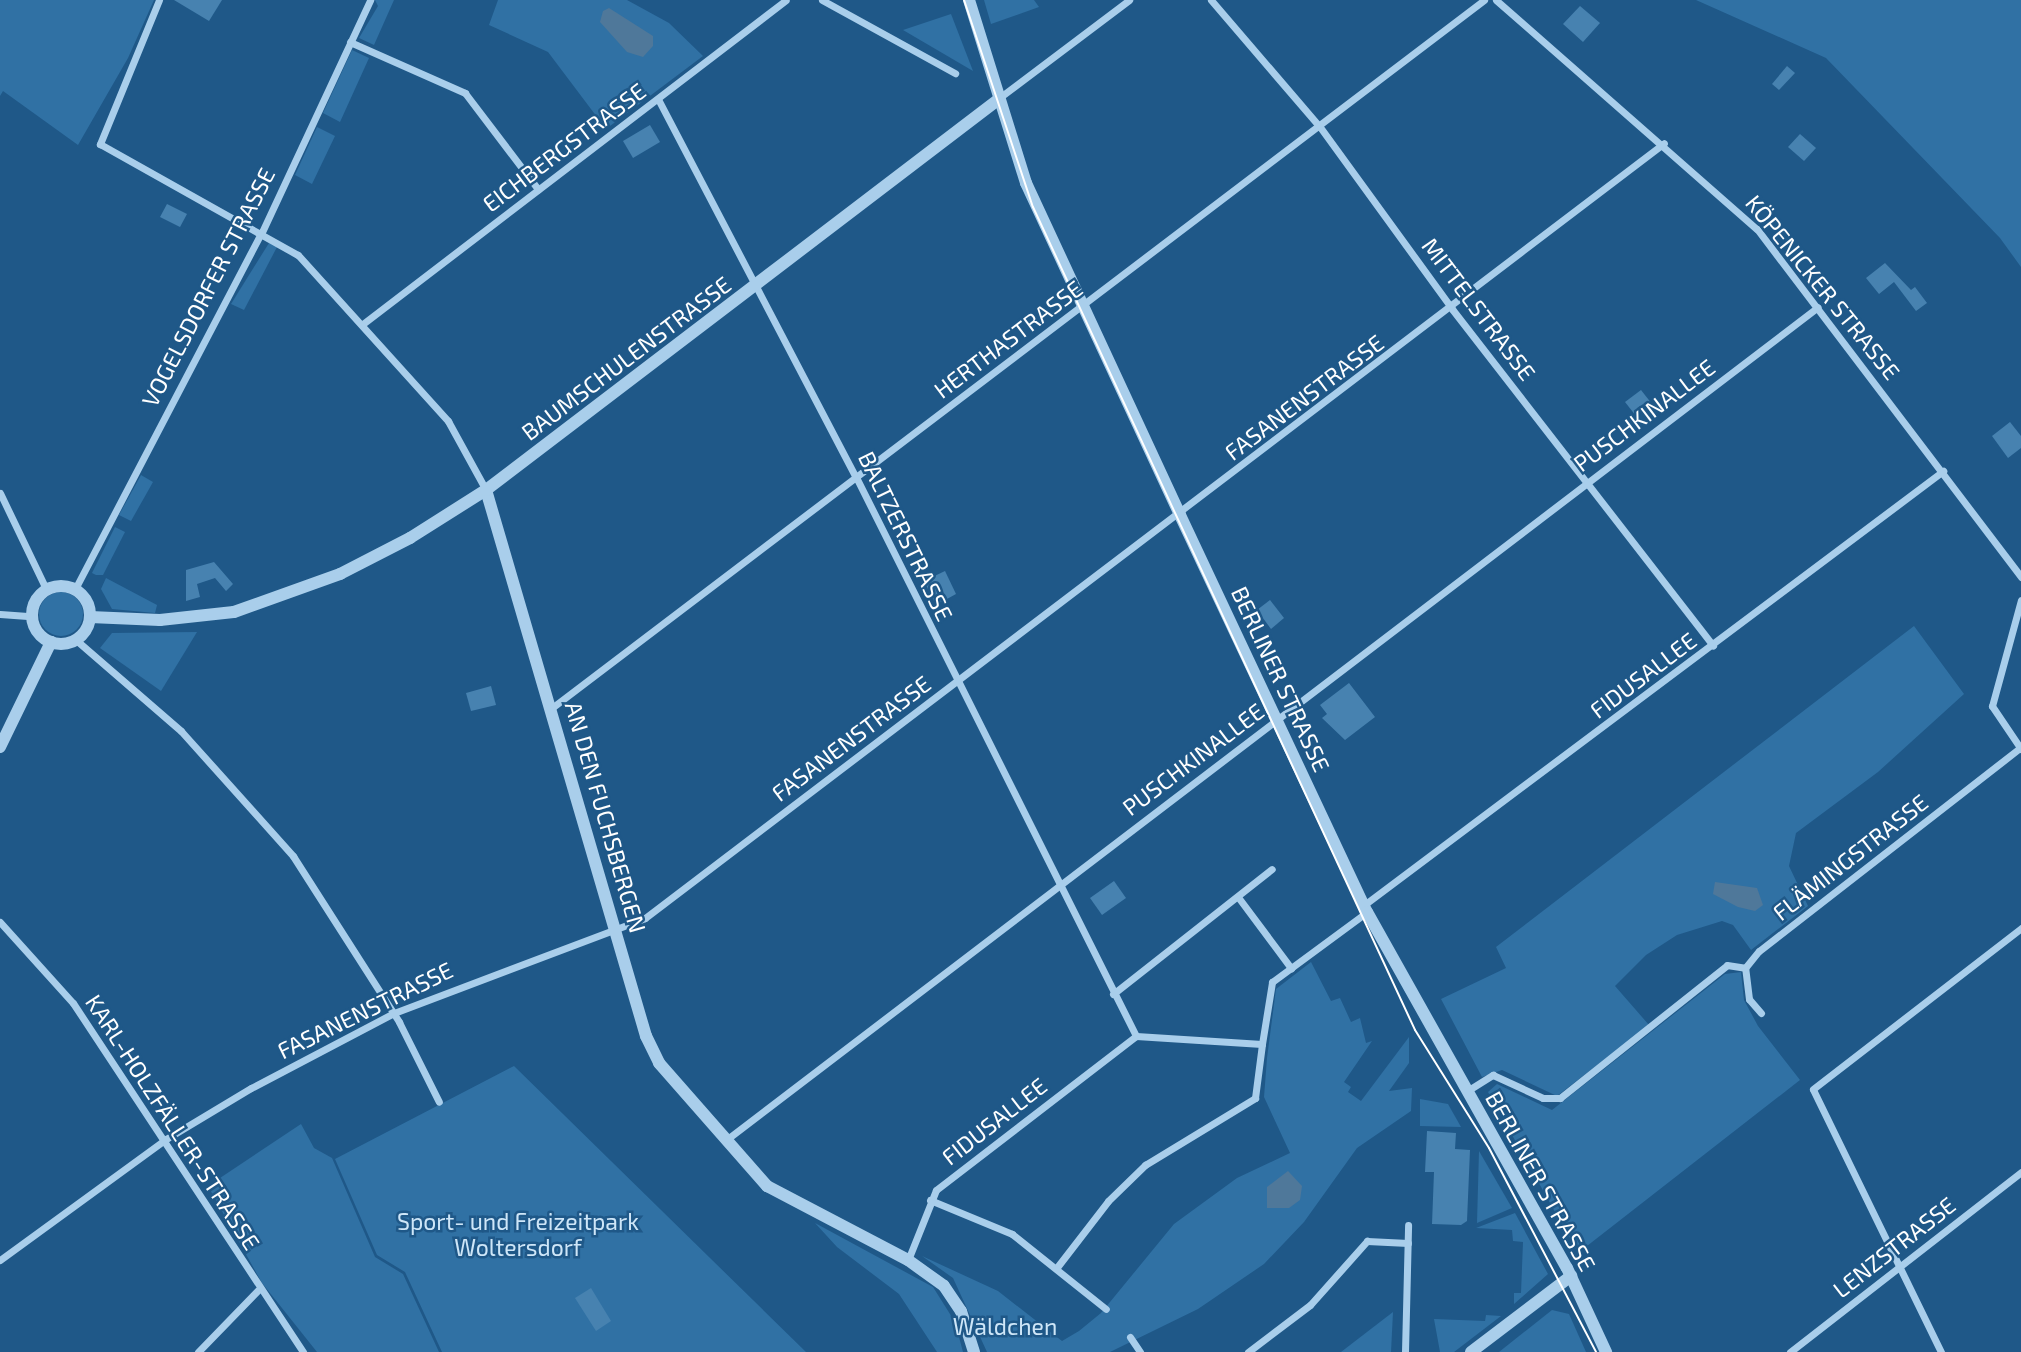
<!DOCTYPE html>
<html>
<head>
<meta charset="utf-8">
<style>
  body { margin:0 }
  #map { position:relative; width:2021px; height:1352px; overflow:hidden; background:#1f5888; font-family:"Exo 2",sans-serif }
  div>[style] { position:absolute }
  .green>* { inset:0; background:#3071a4 }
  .round { border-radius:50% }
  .water>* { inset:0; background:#4f789a }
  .building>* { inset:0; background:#4782b0 }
  .minor>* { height:7px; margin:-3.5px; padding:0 3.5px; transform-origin:3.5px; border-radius:3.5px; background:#a9ceeb }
  .tertiary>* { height:12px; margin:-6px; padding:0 6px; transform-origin:6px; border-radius:6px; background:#a9ceeb }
  .tertiary>.ring { margin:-6px; padding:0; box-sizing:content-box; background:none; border:12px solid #a9ceeb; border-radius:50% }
  .tram>* { height:2px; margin:-1px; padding:0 1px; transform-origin:1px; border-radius:1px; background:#fff }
  span { translate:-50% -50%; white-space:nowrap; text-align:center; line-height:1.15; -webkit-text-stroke:5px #1f5888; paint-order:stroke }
  .street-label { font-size:23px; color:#fff }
  .park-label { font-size:23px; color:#cee6f8 }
</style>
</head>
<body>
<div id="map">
  <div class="green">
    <div style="clip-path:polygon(0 0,154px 0,128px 58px,78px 145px,3px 91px,0 96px)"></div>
    <div style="clip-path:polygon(375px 0,394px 0,374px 45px,359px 38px,378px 6px)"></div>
    <div style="clip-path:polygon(498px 0,627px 0,669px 23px,703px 56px,606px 129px,548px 52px,489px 25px)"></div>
    <div style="clip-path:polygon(984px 0,1034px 0,1039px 7px,991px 24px)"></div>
    <div style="clip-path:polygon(1696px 0,2021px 0,2021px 267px,2000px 238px,1826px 58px)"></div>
    <div style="clip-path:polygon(951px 14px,973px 71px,903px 30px)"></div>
    <div style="clip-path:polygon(352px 50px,369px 58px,340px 122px,323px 113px)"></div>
    <div style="clip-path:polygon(317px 127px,335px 136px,312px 184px,295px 175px)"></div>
    <div style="clip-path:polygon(269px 243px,277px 247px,244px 310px,231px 304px)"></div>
    <div style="clip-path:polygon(141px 475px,153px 482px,131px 521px,119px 515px)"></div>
    <div style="clip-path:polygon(115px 527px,125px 532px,103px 575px,96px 575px,92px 573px)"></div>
    <div style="clip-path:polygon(106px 578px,157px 605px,155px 613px,112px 609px,101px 589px)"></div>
    <div class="round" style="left:39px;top:592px;width:44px;height:44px"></div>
    <div style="clip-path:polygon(1914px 626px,1964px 694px,1878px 772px,1796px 833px,1789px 866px,1808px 906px,1751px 950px,1733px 925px,1722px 921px,1677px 935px,1646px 955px,1615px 986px,1649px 1025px,1557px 1096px,1502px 1070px,1482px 1077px,1441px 999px,1506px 968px,1496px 947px)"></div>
    <div style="clip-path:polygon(197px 632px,161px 691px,100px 648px,112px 633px)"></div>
    <div style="clip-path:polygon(1311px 962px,1331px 1001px,1340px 998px,1351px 1022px,1360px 1018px,1366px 1043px,1372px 1041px,1344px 1082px,1351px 1087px,1348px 1092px,1361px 1101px,1409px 1037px,1409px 1063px,1389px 1091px,1412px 1088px,1411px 1111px,1357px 1148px,1304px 1222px,1264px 1264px,1198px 1309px,1110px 1352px,987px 1352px,953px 1278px,922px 1256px,998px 1291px,1062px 1341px,1079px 1331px,1101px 1313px,1174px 1224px,1237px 1178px,1290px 1153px,1264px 1097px,1267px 1058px,1276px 989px)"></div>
    <div style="clip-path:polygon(1741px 972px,1744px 1000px,1758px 1026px,1800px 1080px,1578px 1253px,1488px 1092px,1497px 1084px,1552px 1110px,1725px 974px)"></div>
    <div style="clip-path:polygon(514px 1066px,806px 1352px,442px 1352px,405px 1272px,377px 1255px,335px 1159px)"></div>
    <div style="clip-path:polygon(1420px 1099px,1448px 1104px,1461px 1127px,1420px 1126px)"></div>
    <div style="clip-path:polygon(301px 1124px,314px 1148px,332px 1158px,375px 1257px,403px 1274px,439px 1352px,317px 1352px,262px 1283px,208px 1186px)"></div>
    <div style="clip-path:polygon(1479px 1151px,1512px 1208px,1477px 1223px)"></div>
    <div style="clip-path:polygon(1515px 1213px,1548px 1274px,1514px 1304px,1514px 1293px,1521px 1293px,1523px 1242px,1513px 1241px,1512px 1230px,1476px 1228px)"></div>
    <div style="clip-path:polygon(815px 1223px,933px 1287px,955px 1322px,963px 1352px,937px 1352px,899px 1294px,837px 1247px)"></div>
    <div style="clip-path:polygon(1552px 1310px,1569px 1314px,1586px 1352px,1499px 1352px)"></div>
    <div style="clip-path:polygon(1393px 1312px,1391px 1352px,1341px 1352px)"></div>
    <div style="clip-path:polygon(1486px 1315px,1501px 1316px,1454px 1352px,1440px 1352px,1434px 1319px,1485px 1321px)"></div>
  </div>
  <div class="water">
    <div style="clip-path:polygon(609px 8px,653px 36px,653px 46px,643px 57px,627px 52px,600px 22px,603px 11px)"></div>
    <div style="clip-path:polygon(1715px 882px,1757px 888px,1763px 905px,1755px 911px,1738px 907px,1713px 894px)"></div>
    <div style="clip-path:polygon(1288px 1171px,1302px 1186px,1300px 1200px,1289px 1208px,1267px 1208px,1267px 1187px)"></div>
  </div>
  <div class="building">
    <div style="clip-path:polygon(174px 0,222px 0,209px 21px)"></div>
    <div style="clip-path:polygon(1580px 6px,1600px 23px,1583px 42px,1563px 24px)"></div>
    <div style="clip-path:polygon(1787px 66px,1795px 73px,1779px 90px,1772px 84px)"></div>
    <div style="clip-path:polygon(650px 125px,660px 142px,633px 158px,623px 141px)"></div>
    <div style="clip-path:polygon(1800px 134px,1816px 148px,1804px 161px,1788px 147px)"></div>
    <div style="clip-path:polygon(167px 204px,187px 214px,180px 227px,160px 217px)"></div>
    <div style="clip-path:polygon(1885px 263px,1911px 290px,1915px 287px,1927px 303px,1916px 311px,1894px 282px,1879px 294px,1866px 278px)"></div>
    <div style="clip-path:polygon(1641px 390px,1652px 404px,1636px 416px,1625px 402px)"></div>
    <div style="clip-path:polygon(2010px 422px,2021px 436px,2021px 448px,2008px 458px,1992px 436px)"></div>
    <div style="clip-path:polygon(214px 562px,233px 584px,226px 591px,215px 578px,197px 584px,200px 597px,186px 601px,186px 570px)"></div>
    <div style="clip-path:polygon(945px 571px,956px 594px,936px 605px,924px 581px)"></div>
    <div style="clip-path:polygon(1270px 600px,1284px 618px,1271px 629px,1257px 610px)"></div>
    <div style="clip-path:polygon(1349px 683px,1375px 717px,1345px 740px,1322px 718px,1327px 714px,1320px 705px)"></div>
    <div style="clip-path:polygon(491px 686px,496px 705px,471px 711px,466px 693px)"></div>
    <div style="clip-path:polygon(1114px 881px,1126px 898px,1102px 915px,1090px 898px)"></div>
    <div style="clip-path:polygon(1427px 1131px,1456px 1133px,1455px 1149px,1470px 1150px,1467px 1221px,1461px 1225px,1432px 1224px,1434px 1172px,1425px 1172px)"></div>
    <div style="clip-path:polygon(591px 1288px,611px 1321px,596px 1331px,575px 1298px)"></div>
  </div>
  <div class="minor">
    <div style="left:159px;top:0;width:156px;rotate:112.3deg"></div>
    <div style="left:100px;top:144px;width:227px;rotate:29.3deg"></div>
    <div style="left:298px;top:255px;width:224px;rotate:47.9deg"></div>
    <div style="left:448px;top:421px;width:79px;rotate:61.2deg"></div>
    <div style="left:822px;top:0;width:152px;rotate:28.8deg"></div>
    <div style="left:1211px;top:0;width:167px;rotate:49.4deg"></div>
    <div style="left:1320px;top:127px;width:225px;rotate:54deg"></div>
    <div style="left:1452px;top:309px;width:426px;rotate:52.2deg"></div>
    <div style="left:1496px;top:0;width:347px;rotate:41.3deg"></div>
    <div style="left:1757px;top:229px;width:437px;rotate:52.8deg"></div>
    <div style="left:350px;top:42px;width:126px;rotate:23.9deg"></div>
    <div style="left:465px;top:93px;width:121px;rotate:52.8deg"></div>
    <div style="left:999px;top:98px;width:163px;rotate:-37deg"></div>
    <div style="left:658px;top:99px;width:429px;rotate:62.4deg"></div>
    <div style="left:857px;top:479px;width:623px;rotate:63.39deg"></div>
    <div style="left:364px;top:323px;width:531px;rotate:-37.43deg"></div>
    <div style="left:0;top:493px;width:106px;rotate:64.4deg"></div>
    <div style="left:75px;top:589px;width:403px;rotate:-62.4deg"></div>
    <div style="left:262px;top:232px;width:256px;rotate:-65deg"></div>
    <div style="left:2021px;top:600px;width:110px;rotate:105.3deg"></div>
    <div style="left:1992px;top:706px;width:52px;rotate:56deg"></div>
    <div style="left:0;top:614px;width:31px;rotate:4deg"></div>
    <div style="left:76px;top:640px;width:139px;rotate:40.9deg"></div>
    <div style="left:181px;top:731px;width:168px;rotate:48.1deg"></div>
    <div style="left:293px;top:856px;width:197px;rotate:57.4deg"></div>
    <div style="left:399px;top:1022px;width:89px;rotate:63.4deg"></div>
    <div style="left:553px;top:707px;width:1169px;rotate:-37.21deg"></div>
    <div style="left:1238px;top:897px;width:89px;rotate:53.3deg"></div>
    <div style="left:1364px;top:905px;width:724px;rotate:-36.85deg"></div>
    <div style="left:0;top:922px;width:109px;rotate:48deg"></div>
    <div style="left:73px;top:1003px;width:418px;rotate:56.6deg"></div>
    <div style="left:1113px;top:994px;width:202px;rotate:-38.2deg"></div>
    <div style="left:1761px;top:1013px;width:18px;rotate:-131deg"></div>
    <div style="left:1749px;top:999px;width:31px;rotate:-97deg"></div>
    <div style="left:1745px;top:968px;width:22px;rotate:-51deg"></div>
    <div style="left:1759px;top:951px;width:331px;rotate:-37.9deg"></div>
    <div style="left:1467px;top:1091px;width:31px;rotate:-32deg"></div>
    <div style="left:1493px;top:1075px;width:55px;rotate:24.7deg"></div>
    <div style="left:1543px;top:1098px;width:17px"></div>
    <div style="left:1560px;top:1098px;width:213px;rotate:-38.5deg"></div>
    <div style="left:1727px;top:965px;width:18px;rotate:9deg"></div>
    <div style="left:726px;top:1140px;width:1373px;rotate:-37.34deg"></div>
    <div style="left:930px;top:1200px;width:89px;rotate:22.5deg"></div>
    <div style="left:1012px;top:1234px;width:120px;rotate:38.6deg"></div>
    <div style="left:0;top:1260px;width:205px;rotate:-36.1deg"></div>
    <div style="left:166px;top:1139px;width:99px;rotate:-31deg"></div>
    <div style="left:251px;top:1088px;width:161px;rotate:-27.7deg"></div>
    <div style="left:394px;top:1013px;width:268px;rotate:-20.7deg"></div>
    <div style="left:645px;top:918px;width:1280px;rotate:-37.25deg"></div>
    <div style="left:908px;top:1260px;width:75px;rotate:-68.2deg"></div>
    <div style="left:936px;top:1190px;width:252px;rotate:-37.6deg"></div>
    <div style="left:1136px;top:1036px;width:126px;rotate:3.6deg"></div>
    <div style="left:1262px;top:1044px;width:63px;rotate:-80.8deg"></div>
    <div style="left:1272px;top:982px;width:118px;rotate:-36.4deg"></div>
    <div style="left:1058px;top:1266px;width:82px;rotate:-52.4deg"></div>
    <div style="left:1108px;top:1201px;width:52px;rotate:-44.2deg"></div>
    <div style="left:1145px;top:1165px;width:129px;rotate:-31.3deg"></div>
    <div style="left:1255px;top:1098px;width:54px;rotate:-82.6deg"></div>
    <div style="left:1130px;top:1337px;width:18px;rotate:56deg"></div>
    <div style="left:198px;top:1352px;width:86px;rotate:-45.9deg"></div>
    <div style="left:1248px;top:1352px;width:78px;rotate:-37.2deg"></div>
    <div style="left:1310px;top:1305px;width:86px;rotate:-48.3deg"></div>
    <div style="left:1367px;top:1241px;width:41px;rotate:2.8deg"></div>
    <div style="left:1405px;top:1352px;width:127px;rotate:-88.6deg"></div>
    <div style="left:1790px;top:1352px;width:293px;rotate:-37.9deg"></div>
    <div style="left:1941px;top:1352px;width:292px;rotate:-116deg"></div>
    <div style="left:1813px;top:1089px;width:263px;rotate:-37.7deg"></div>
  </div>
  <div class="tertiary">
    <div style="left:969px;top:0;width:192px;rotate:72.7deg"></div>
    <div style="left:1026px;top:183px;width:366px;rotate:65.1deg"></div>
    <div style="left:1180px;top:515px;width:439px;rotate:64.8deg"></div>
    <div style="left:1367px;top:912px;width:408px;rotate:60.7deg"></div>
    <div style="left:1567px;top:1268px;width:93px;rotate:65.1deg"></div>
    <div style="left:486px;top:490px;width:569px;rotate:73.67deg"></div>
    <div style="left:646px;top:1036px;width:30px;rotate:64deg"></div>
    <div style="left:659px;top:1063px;width:164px;rotate:48.7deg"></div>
    <div style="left:767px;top:1186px;width:159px;rotate:27.7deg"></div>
    <div style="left:908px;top:1260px;width:44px;rotate:35.8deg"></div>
    <div style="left:944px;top:1286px;width:30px;rotate:56deg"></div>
    <div style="left:961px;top:1311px;width:43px;rotate:72.4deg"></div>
    <div class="ring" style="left:32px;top:586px;width:46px;height:46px"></div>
    <div style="left:90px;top:617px;width:70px;rotate:2.5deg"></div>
    <div style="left:160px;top:620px;width:74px;rotate:-6.2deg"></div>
    <div style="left:234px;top:612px;width:113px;rotate:-19.7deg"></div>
    <div style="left:340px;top:574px;width:79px;rotate:-27.2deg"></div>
    <div style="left:410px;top:538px;width:90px;rotate:-32.3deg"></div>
    <div style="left:486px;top:490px;width:645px;rotate:-37.31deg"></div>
    <div style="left:0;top:747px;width:117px;rotate:-64.1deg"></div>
    <div style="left:1471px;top:1352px;width:126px;rotate:-37.2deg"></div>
  </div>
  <div class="tram">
    <div style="left:964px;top:0;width:218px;rotate:71.6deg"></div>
    <div style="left:1033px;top:207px;width:907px;rotate:65.1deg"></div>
    <div style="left:1415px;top:1030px;width:139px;rotate:57.9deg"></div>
    <div style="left:1489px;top:1148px;width:230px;rotate:62.3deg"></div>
  </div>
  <div class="street-label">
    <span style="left:564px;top:147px;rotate:-37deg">EICHBERGSTRASSE</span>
    <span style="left:208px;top:287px;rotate:-63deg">VOGELSDORFER STRASSE</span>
    <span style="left:1823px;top:287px;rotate:51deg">KÖPENICKER STRASSE</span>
    <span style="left:1479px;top:309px;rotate:53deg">MITTELSTRASSE</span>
    <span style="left:1008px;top:339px;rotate:-37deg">HERTHASTRASSE</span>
    <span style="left:626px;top:358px;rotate:-37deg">BAUMSCHULENSTRASSE</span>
    <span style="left:1304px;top:397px;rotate:-37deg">FASANENSTRASSE</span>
    <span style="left:1644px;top:415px;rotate:-37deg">PUSCHKINALLEE</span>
    <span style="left:906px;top:536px;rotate:64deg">BALTZERSTRASSE</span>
    <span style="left:1643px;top:675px;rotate:-37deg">FIDUSALLEE</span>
    <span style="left:1281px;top:679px;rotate:65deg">BERLINER STRASSE</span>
    <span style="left:851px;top:738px;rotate:-37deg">FASANENSTRASSE</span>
    <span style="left:1193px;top:759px;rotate:-37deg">PUSCHKINALLEE</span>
    <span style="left:606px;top:817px;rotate:74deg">AN DEN FUCHSBERGEN</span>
    <span style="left:1850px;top:857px;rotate:-38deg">FLÄMINGSTRASSE</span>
    <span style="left:365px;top:1010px;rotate:-26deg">FASANENSTRASSE</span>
    <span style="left:994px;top:1121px;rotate:-38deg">FIDUSALLEE</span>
    <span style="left:173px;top:1122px;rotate:57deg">KARL-HOLZFÄLLER-STRASSE</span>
    <span style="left:1541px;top:1181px;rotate:61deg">BERLINER STRASSE</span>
    <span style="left:1894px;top:1247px;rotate:-38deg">LENZSTRASSE</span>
  </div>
  <div class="park-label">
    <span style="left:518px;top:1234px">Sport- und Freizeitpark<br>Woltersdorf</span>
    <span style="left:1005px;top:1326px">Wäldchen</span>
  </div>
</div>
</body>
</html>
